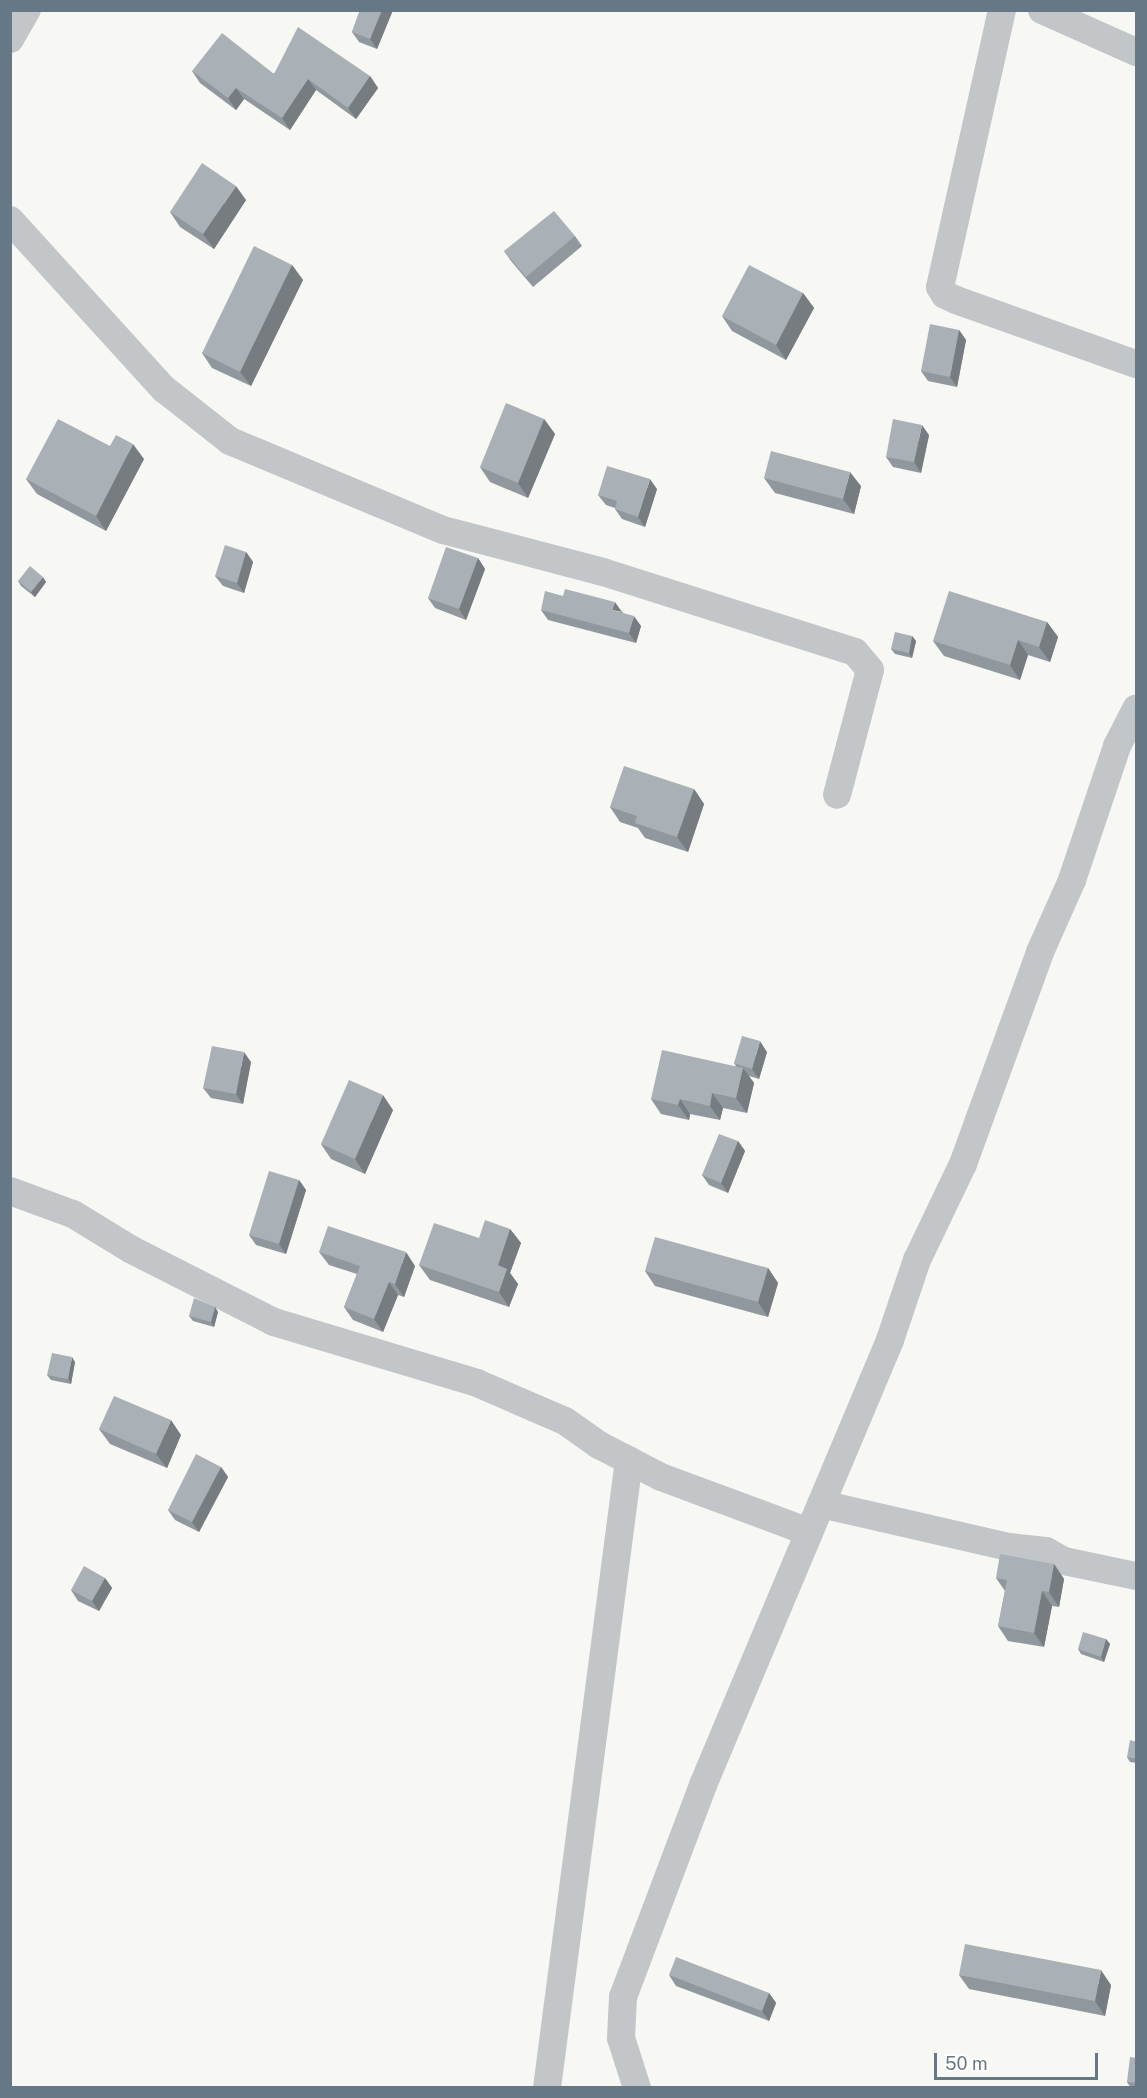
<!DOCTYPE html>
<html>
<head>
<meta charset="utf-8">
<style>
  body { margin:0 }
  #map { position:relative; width:1147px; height:2098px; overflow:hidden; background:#f7f7f4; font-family:"Public Sans",sans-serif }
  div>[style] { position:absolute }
  .minor>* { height:28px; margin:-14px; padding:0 14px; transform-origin:14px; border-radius:14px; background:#c2c6c9 }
  .wall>* { inset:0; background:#91989d }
  .shaded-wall>* { inset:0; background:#767c80 }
  .building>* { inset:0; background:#a9b1b7 }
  span { translate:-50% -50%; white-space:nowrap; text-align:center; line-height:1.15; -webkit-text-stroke:6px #fff; paint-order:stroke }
  .frame { position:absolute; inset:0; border:12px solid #667785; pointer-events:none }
  .scale { position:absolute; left:934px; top:2053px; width:164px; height:27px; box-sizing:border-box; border:3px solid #667785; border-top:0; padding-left:8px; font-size:18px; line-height:21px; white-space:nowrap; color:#667785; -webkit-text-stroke:4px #fff; paint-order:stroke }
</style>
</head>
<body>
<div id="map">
  <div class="minor">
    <div style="left:1002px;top:10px;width:284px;rotate:102.6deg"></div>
    <div style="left:940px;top:287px;width:9px;rotate:58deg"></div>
    <div style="left:945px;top:295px;width:12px;rotate:24deg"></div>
    <div style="left:956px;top:300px;width:191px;rotate:19.6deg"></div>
    <div style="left:1042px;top:10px;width:103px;rotate:24.1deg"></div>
    <div style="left:10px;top:39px;width:34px;rotate:-60deg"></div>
    <div style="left:10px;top:220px;width:229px;rotate:47.7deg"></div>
    <div style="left:164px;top:389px;width:84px;rotate:38.2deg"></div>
    <div style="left:230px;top:441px;width:231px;rotate:22.7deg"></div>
    <div style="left:443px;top:530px;width:165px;rotate:14.7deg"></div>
    <div style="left:603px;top:572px;width:264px;rotate:17.6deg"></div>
    <div style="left:855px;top:652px;width:23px;rotate:50deg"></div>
    <div style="left:870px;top:670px;width:129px;rotate:104.8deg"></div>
    <div style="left:10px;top:1191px;width:67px;rotate:20.1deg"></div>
    <div style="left:73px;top:1214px;width:69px;rotate:31.4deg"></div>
    <div style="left:132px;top:1250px;width:159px;rotate:26.9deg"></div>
    <div style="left:274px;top:1322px;width:212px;rotate:16.7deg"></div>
    <div style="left:477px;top:1383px;width:96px;rotate:23.4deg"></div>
    <div style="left:565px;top:1421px;width:42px;rotate:35.2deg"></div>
    <div style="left:599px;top:1445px;width:70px;rotate:27.3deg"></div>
    <div style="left:661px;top:1477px;width:158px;rotate:20.4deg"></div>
    <div style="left:821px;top:1504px;width:193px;rotate:12.9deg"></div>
    <div style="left:1009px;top:1547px;width:37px;rotate:6deg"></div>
    <div style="left:1046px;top:1551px;width:21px;rotate:29deg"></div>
    <div style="left:1064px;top:1561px;width:74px;rotate:11.8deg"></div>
    <div style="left:547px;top:2088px;width:633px;rotate:-82.56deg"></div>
    <div style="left:637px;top:2088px;width:52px;rotate:-107.7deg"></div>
    <div style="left:621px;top:2038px;width:41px;rotate:-87.2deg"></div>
    <div style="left:623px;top:1997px;width:227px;rotate:-69.3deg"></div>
    <div style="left:703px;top:1785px;width:483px;rotate:-67.2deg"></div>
    <div style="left:890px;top:1340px;width:84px;rotate:-71.4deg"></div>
    <div style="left:917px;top:1260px;width:106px;rotate:-64.4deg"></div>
    <div style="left:963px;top:1164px;width:226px;rotate:-70deg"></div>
    <div style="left:1040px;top:952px;width:79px;rotate:-66deg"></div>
    <div style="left:1072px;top:880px;width:141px;rotate:-71.4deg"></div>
    <div style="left:1117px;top:746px;width:42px;rotate:-62.8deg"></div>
  </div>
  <div class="wall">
    <div style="clip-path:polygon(360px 10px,393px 10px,377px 49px,359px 42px,352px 32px)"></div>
    <div style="clip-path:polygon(192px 71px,370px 76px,378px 88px,356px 119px,316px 90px,290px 130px,244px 99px,236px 110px,200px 83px)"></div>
    <div style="clip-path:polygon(246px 200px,214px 249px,180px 227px,170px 212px)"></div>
    <div style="clip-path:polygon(575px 236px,582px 246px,533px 287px,511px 261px,504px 251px)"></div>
    <div style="clip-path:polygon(292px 265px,303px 280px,251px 386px,212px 368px,202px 353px)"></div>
    <div style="clip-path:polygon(803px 293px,814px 308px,786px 360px,732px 331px,722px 316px)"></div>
    <div style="clip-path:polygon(959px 330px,966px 340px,957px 387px,928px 381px,921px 371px)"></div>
    <div style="clip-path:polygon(544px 419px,555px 434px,528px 498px,490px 482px,480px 467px)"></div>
    <div style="clip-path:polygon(929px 435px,921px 473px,893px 467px,886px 457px)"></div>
    <div style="clip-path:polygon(110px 446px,144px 459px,106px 531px,37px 494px,26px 479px)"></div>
    <div style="clip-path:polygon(764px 478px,861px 486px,854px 514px,775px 493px)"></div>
    <div style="clip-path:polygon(657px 489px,645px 527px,622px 519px,615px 509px,615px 508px,606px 505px,598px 495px)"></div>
    <div style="clip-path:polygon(246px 552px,253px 562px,244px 593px,223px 586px,215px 576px)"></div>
    <div style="clip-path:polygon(478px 558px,485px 569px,466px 620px,435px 608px,428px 598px)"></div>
    <div style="clip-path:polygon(18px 581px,46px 582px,35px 597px,21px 586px)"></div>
    <div style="clip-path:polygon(541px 610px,622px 612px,641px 626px,636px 643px,548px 620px)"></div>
    <div style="clip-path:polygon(1047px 622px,1058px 637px,1050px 662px,1028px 655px,1020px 680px,944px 656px,933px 641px)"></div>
    <div style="clip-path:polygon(912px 636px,916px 641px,912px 658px,895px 654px,891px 649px)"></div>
    <div style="clip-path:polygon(694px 789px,704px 804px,688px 852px,645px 838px,638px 828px,620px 822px,610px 807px)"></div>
    <div style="clip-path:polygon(767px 1052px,759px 1079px,749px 1076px,754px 1083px,747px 1113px,723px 1108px,720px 1120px,690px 1114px,689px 1120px,661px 1114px,651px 1099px,736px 1066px,734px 1063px)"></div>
    <div style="clip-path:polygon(251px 1062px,243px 1104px,211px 1098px,203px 1088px)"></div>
    <div style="clip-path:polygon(393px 1110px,365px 1174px,331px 1159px,321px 1144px)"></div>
    <div style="clip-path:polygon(738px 1141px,745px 1151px,728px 1193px,709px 1185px,702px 1175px)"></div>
    <div style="clip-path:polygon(299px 1180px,306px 1190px,286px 1254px,256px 1245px,249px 1235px)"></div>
    <div style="clip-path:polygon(510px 1229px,521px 1243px,510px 1273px,518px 1284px,509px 1307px,430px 1280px,419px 1265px)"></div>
    <div style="clip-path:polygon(319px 1252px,415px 1266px,404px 1297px,398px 1295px,383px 1332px,353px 1320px,344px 1307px,357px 1274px,329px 1265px)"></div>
    <div style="clip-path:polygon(768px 1268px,778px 1283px,768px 1317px,655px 1286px,645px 1271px)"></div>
    <div style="clip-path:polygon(215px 1307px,218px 1312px,214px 1327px,193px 1321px,189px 1316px)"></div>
    <div style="clip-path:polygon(75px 1362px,71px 1384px,51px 1380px,47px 1375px)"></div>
    <div style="clip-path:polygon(99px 1429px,181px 1435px,167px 1468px,110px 1444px)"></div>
    <div style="clip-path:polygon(221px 1467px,228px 1477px,199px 1532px,175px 1520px,168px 1510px)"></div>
    <div style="clip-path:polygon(1054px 1564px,1064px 1579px,1059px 1607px,1052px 1606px,1044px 1647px,1008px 1641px,998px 1626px,1005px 1591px,996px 1578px)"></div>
    <div style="clip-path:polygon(105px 1578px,112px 1588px,99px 1611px,78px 1601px,71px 1590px)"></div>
    <div style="clip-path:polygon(1106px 1639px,1110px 1644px,1104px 1662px,1081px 1654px,1078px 1649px)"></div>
    <div style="clip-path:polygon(1137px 1742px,1137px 1763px,1130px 1762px,1127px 1757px)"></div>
    <div style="clip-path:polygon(669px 1975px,769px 1993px,776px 2003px,769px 2021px,676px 1986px)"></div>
    <div style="clip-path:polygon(959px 1975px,1111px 1985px,1105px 2016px,969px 1989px)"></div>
    <div style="clip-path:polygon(1137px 2058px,1137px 2088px,1131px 2088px,1127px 2082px)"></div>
  </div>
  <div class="shaded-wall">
    <div style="clip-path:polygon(382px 10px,393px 10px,377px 49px,370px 39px)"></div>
    <div style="clip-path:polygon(370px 76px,378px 88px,356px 119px,348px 108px)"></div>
    <div style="clip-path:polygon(308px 79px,316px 90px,290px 130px,282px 118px)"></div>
    <div style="clip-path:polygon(236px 88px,244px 99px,236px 110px,228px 98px)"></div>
    <div style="clip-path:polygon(236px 186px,246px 200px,214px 249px,203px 234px)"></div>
    <div style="clip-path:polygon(292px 265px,303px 280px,251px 386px,240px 372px)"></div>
    <div style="clip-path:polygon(803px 293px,814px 308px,786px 360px,776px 345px)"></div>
    <div style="clip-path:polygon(959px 330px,966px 340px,957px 387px,950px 377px)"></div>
    <div style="clip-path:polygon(544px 419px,555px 434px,528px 498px,518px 483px)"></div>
    <div style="clip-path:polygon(922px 425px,929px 435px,921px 473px,914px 462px)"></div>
    <div style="clip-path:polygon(133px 444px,144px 459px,106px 531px,96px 516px)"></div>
    <div style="clip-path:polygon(850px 472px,861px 486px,854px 514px,843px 499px)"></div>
    <div style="clip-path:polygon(650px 479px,657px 489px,645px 527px,638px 517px)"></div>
    <div style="clip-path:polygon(246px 552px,253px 562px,244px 593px,237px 583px)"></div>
    <div style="clip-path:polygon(478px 558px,485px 569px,466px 620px,459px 609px)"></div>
    <div style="clip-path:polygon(43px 577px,46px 582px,35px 597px,31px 592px)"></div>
    <div style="clip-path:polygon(615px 602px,622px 612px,612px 610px)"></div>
    <div style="clip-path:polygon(634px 616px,641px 626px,636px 643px,629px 633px)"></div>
    <div style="clip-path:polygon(1047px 622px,1058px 637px,1050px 662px,1039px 647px)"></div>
    <div style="clip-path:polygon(912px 636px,916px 641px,912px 658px,909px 653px)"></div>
    <div style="clip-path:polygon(1018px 640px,1028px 655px,1020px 680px,1010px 665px)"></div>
    <div style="clip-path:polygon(694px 789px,704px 804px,688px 852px,677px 837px)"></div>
    <div style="clip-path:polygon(760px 1041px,767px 1052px,759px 1079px,752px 1069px)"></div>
    <div style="clip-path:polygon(244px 1052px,251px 1062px,243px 1104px,236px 1094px)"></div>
    <div style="clip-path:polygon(743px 1068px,754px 1083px,747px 1113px,736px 1098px)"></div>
    <div style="clip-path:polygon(712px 1093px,723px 1108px,720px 1120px,710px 1106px)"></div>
    <div style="clip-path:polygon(383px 1095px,393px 1110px,365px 1174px,355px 1159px)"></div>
    <div style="clip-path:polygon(680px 1099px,690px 1114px,689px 1120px,678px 1105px)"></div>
    <div style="clip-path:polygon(738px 1141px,745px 1151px,728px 1193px,721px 1183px)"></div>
    <div style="clip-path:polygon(299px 1180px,306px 1190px,286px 1254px,279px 1244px)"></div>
    <div style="clip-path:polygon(510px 1229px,521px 1243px,510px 1273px,518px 1284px,509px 1307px,499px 1292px,498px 1265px)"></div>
    <div style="clip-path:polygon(406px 1252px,415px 1266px,404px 1297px,395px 1284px)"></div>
    <div style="clip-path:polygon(768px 1268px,778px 1283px,768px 1317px,758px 1302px)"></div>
    <div style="clip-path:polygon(389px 1282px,398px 1295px,383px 1332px,374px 1319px)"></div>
    <div style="clip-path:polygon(215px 1307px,218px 1312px,214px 1327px,211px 1322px)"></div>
    <div style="clip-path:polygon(72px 1357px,75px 1362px,71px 1384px,68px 1379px)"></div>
    <div style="clip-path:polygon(171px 1420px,181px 1435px,167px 1468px,156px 1454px)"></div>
    <div style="clip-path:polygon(221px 1467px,228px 1477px,199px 1532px,192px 1522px)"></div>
    <div style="clip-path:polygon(1054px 1564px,1064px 1579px,1059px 1607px,1049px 1592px)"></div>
    <div style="clip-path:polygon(105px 1578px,112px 1588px,99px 1611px,92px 1601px)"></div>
    <div style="clip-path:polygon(1042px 1591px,1052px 1606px,1044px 1647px,1034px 1633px)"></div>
    <div style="clip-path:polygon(1106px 1639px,1110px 1644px,1104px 1662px,1101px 1657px)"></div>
    <div style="clip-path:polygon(1101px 1970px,1111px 1985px,1105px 2016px,1095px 2001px)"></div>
    <div style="clip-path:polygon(769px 1993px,776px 2003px,769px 2021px,762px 2011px)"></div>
  </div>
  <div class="building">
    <div style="clip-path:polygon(360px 10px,382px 10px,370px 39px,352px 32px)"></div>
    <div style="clip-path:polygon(298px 27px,370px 76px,348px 108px,308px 79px,282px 118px,236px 88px,228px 98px,192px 71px,222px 33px,274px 74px)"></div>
    <div style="clip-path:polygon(202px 163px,236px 186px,203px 234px,170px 212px)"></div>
    <div style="clip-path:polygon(554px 211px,575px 236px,526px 277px,504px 251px)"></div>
    <div style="clip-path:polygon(254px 246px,292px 265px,240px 372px,202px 353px)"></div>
    <div style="clip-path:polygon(749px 265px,803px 293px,776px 345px,722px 316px)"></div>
    <div style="clip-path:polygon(930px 324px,959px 330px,950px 377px,921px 371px)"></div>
    <div style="clip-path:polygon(506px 403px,544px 419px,518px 483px,480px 467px)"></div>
    <div style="clip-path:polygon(58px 419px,110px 446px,116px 435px,133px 444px,96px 516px,26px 479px)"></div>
    <div style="clip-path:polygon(893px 419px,922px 425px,914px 462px,886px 457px)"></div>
    <div style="clip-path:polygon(771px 451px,850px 472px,843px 499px,764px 478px)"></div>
    <div style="clip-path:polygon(607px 466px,650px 479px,638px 517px,615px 509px,617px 501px,598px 495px)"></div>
    <div style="clip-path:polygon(225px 545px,246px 552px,237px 583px,215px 576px)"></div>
    <div style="clip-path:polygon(446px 547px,478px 558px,459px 609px,428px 598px)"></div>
    <div style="clip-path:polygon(30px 566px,43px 577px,31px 592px,18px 581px)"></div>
    <div style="clip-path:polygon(565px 589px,615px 602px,612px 610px,634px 616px,629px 633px,541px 610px,545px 591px,563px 596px)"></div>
    <div style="clip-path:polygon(949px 591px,1047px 622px,1039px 647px,1018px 640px,1010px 665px,933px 641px)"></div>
    <div style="clip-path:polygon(895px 632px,912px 636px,909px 653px,891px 649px)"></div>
    <div style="clip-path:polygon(624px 766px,694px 789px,677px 837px,635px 823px,637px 816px,610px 807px)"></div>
    <div style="clip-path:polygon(742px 1036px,760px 1041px,752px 1069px,734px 1063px)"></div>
    <div style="clip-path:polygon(212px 1046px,244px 1052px,236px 1094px,203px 1088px)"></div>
    <div style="clip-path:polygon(662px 1050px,743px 1068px,736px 1098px,712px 1093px,710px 1106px,680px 1099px,678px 1105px,651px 1099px)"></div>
    <div style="clip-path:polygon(349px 1080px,383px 1095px,355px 1159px,321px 1144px)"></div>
    <div style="clip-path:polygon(719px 1134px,738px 1141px,721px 1183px,702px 1175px)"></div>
    <div style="clip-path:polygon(269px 1171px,299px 1180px,279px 1244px,249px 1235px)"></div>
    <div style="clip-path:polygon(485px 1220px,510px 1229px,498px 1265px,507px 1269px,499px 1292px,419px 1265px,434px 1223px,479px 1238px)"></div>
    <div style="clip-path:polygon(328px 1226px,406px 1252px,395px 1284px,389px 1282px,374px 1319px,344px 1307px,360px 1266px,319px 1252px)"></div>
    <div style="clip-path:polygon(655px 1237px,768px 1268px,758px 1302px,645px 1271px)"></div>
    <div style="clip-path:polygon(194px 1298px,215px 1307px,211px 1322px,189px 1316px)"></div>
    <div style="clip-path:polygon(52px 1353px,72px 1357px,68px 1379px,47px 1375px)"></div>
    <div style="clip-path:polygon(114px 1396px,171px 1420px,156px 1454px,99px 1429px)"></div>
    <div style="clip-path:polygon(196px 1454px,221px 1467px,192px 1522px,168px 1510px)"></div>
    <div style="clip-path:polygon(1000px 1554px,1054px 1564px,1049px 1592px,1042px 1591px,1034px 1633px,998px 1626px,1007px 1580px,996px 1578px)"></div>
    <div style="clip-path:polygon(84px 1566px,105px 1578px,92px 1601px,71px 1590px)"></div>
    <div style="clip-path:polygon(1083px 1632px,1106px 1639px,1101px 1657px,1078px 1649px)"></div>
    <div style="clip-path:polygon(1130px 1740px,1137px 1742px,1137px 1759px,1127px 1757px)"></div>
    <div style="clip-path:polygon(965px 1944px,1101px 1970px,1095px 2001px,959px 1975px)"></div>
    <div style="clip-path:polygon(676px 1957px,769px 1993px,762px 2011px,669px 1975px)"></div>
    <div style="clip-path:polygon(1130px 2057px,1137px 2058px,1137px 2083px,1127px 2082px)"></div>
  </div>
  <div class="frame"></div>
  <div class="scale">50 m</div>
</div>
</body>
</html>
